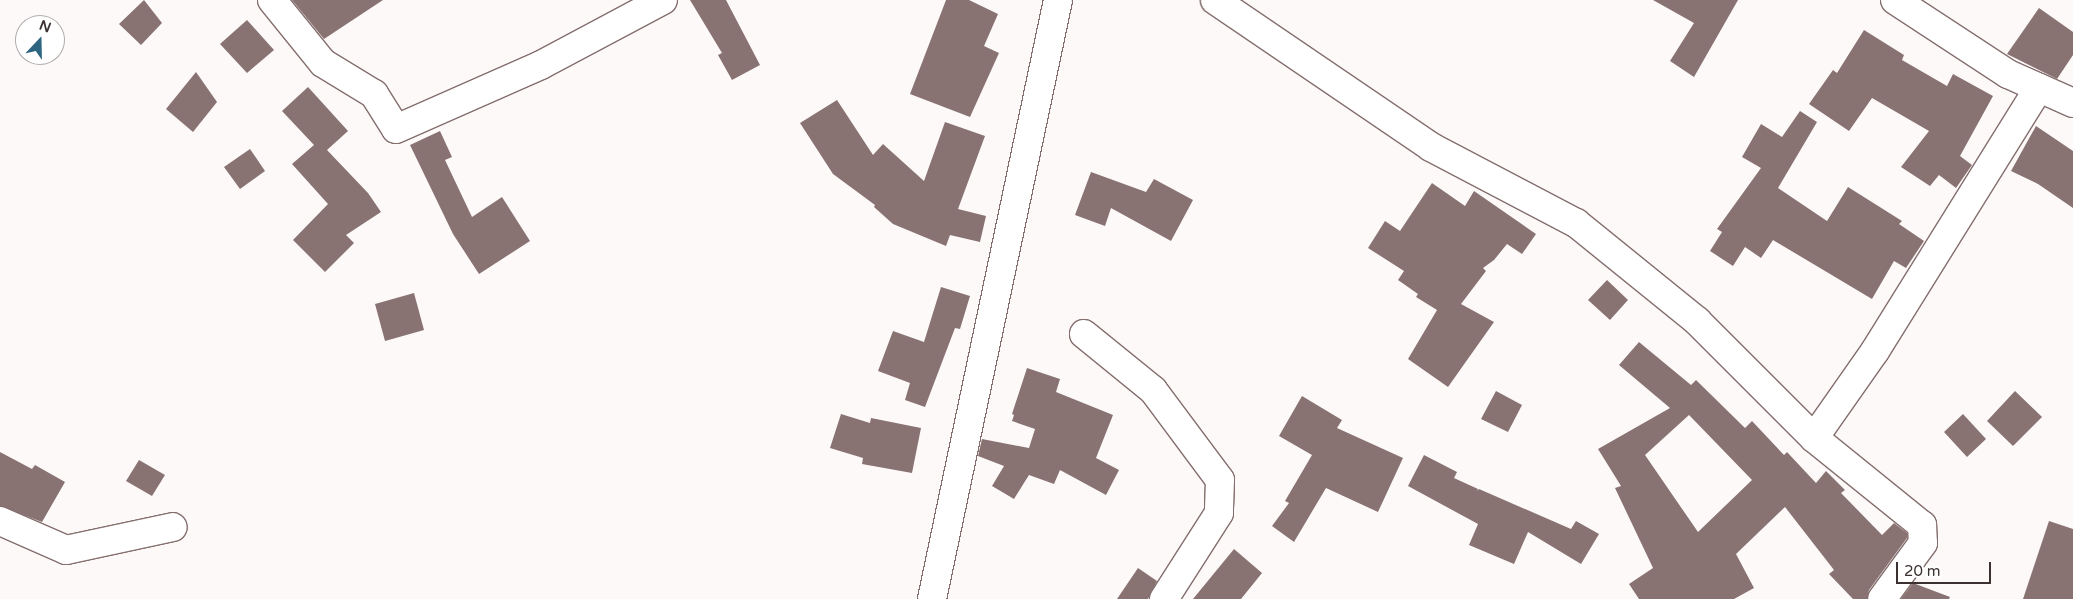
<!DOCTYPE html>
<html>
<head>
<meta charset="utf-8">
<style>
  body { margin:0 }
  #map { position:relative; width:2073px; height:599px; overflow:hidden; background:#fef9f9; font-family:"Varela Round",sans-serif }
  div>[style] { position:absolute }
  .building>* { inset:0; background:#887372 }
  .roads { filter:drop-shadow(1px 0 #846f6e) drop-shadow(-1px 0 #846f6e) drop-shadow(0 1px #846f6e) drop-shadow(0 -1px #846f6e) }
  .minor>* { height:28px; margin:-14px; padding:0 14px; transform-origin:14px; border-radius:14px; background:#fff }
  span { translate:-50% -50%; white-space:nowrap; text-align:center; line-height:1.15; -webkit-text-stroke:5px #fff; paint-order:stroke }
  .north { position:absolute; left:15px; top:15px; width:50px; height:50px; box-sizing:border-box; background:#fff; border:1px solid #b0adac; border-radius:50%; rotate:21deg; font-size:14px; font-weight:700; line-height:20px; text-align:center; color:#3a3130 }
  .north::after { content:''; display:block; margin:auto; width:18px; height:22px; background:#2d647f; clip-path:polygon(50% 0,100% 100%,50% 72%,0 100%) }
  .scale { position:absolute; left:1896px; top:562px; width:95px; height:22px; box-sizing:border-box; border:2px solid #3a3130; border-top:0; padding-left:6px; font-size:15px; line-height:18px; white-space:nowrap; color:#3a3130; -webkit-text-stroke:4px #fff; paint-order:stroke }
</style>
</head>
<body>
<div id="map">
  <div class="building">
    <div style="clip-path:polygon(144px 0,162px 23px,141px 45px,119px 24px)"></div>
    <div style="clip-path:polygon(292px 0,383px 0,324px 39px)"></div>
    <div style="clip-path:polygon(690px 0,726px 0,760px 65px,732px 80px,718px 55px,722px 53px)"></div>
    <div style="clip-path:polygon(946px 0,969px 0,998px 14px,984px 46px,999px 53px,970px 117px,910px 94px)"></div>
    <div style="clip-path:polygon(1653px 0,1738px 0,1694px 77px,1670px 61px,1694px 23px)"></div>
    <div style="clip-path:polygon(2039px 8px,2073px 32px,2073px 55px,2057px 79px,2007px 54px)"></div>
    <div style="clip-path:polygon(247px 20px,274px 50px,247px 73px,220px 44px)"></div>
    <div style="clip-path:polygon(1864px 30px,1904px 55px,1902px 60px,1947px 86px,1953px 74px,1993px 96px,1960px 156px,1972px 165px,1956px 188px,1939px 175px,1930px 186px,1901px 167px,1929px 131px,1872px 98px,1849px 131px,1809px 104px,1833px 70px,1837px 73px)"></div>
    <div style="clip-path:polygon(196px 72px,217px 102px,193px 132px,166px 109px)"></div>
    <div style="clip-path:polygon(308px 87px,348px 131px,327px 150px,368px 193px,381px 212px,346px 235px,354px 243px,325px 272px,293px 240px,328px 204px,292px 164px,314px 145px,282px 111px)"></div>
    <div style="clip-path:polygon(837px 100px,873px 155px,883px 144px,924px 181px,945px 122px,985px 136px,958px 209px,986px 216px,980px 242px,950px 235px,946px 246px,893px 224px,874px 207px,875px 205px,833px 174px,800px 123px)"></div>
    <div style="clip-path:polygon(1800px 111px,1817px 122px,1778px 188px,1827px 221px,1848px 187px,1902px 221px,1899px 224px,1924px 241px,1906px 268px,1894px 261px,1872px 299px,1773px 240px,1761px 258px,1745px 247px,1733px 266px,1710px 251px,1722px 232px,1717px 229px,1761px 168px,1742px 157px,1761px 124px,1782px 137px)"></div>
    <div style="clip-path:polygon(2036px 126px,2073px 151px,2073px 208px,2038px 184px,2011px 171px)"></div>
    <div style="clip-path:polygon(440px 131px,452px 157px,445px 160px,472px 217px,502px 197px,530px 241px,479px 274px,453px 234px,410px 145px)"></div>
    <div style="clip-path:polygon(250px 149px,265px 171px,240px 189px,224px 167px)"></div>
    <div style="clip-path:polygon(1091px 172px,1146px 192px,1154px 179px,1193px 200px,1171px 241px,1111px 208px,1105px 226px,1075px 215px)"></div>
    <div style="clip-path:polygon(1432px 183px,1465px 206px,1474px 191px,1536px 234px,1522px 254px,1507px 244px,1494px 260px,1483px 268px,1486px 271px,1461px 304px,1494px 322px,1448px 387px,1408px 359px,1437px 310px,1416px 297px,1418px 294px,1398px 280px,1404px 271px,1368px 248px,1385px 221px,1400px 231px)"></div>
    <div style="clip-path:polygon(1607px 280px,1628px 300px,1610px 320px,1588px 300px)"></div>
    <div style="clip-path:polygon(941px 287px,970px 296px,960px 329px,955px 328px,925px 407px,905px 400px,910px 383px,878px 371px,893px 331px,924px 342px)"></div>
    <div style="clip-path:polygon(414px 293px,424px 330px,385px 341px,375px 304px)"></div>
    <div style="clip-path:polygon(evenodd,1639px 342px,1691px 385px,1696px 380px,1745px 428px,1752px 421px,1784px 455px,1787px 452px,1816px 483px,1826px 471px,1845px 490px,1841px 493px,1882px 535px,1894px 523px,1907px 533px,1907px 538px,1869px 590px,1867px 599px,1853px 599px,1829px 574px,1834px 570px,1785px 507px,1736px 554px,1754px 588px,1734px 599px,1639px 599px,1629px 584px,1653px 568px,1615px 488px,1621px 486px,1598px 449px,1670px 408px,1619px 365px,1639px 342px,1689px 415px,1752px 480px,1698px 532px,1645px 455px,1689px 415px)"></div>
    <div style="clip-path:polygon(1027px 368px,1060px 379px,1056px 392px,1113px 415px,1096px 458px,1119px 470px,1106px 495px,1060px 470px,1054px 484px,1029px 475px,1014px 499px,992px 486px,1004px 466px,978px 456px,982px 439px,1029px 448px,1035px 429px,1012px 421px,1014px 415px,1012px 414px)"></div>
    <div style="clip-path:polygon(1496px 391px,1522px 405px,1508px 432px,1481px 419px)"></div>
    <div style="clip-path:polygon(2015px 391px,2042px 417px,2013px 446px,1987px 421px)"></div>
    <div style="clip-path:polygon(1302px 396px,1342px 420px,1337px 428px,1403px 458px,1378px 512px,1326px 488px,1294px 542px,1272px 526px,1289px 503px,1285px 501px,1312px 455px,1279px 436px)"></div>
    <div style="clip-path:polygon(841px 414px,870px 423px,871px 418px,921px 428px,912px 473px,862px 464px,863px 458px,830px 448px)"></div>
    <div style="clip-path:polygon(1963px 414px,1986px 439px,1967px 457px,1944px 432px)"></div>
    <div style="clip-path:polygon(0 452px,32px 469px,35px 465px,65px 482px,42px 522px,0 506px)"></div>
    <div style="clip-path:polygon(1424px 455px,1457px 472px,1454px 478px,1478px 489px,1477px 491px,1479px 489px,1571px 529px,1576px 521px,1599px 534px,1581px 564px,1528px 532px,1514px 564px,1469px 545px,1478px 524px,1408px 486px)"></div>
    <div style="clip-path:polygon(139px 460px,165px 475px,152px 496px,126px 481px)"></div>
    <div style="clip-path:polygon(2049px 521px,2073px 529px,2073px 599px,2023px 599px)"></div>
    <div style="clip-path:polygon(1234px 549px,1262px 573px,1241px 599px,1193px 599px)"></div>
    <div style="clip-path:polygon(1138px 568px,1157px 581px,1148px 599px,1117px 599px)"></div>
    <div style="clip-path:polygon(1913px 583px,1950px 597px,1949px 599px,1901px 599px)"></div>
  </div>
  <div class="roads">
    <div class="minor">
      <div style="left:272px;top:0;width:81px;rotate:51deg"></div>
      <div style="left:323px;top:63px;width:60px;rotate:31.3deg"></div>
      <div style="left:374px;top:94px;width:41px;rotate:57.8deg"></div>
      <div style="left:396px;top:129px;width:158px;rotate:-23.8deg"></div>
      <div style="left:541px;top:65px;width:138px;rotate:-28deg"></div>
      <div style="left:1215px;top:0;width:261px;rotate:34.2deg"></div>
      <div style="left:1431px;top:147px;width:164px;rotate:27.7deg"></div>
      <div style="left:1576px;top:223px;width:156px;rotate:39deg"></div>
      <div style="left:1697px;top:321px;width:165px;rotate:45deg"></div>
      <div style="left:1814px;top:438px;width:139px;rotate:38.9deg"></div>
      <div style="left:1922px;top:525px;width:18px;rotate:87deg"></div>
      <div style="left:1923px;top:543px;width:69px;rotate:126.2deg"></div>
      <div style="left:1895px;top:0;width:135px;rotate:33.2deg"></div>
      <div style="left:2008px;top:74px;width:71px;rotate:24deg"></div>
      <div style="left:1084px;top:334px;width:89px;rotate:39.1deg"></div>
      <div style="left:1153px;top:390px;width:112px;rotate:53.3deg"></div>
      <div style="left:1220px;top:480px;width:33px;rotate:92deg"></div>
      <div style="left:1219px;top:513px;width:102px;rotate:122.6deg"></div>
      <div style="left:1814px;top:438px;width:106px;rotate:-55deg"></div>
      <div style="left:1875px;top:351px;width:310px;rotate:-58.1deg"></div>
      <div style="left:0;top:521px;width:72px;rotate:23.7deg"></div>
      <div style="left:66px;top:550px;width:109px;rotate:-12.1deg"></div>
      <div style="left:932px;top:599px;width:612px;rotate:-78.12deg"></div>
    </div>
  </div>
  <div class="north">N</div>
  <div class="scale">20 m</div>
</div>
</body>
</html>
